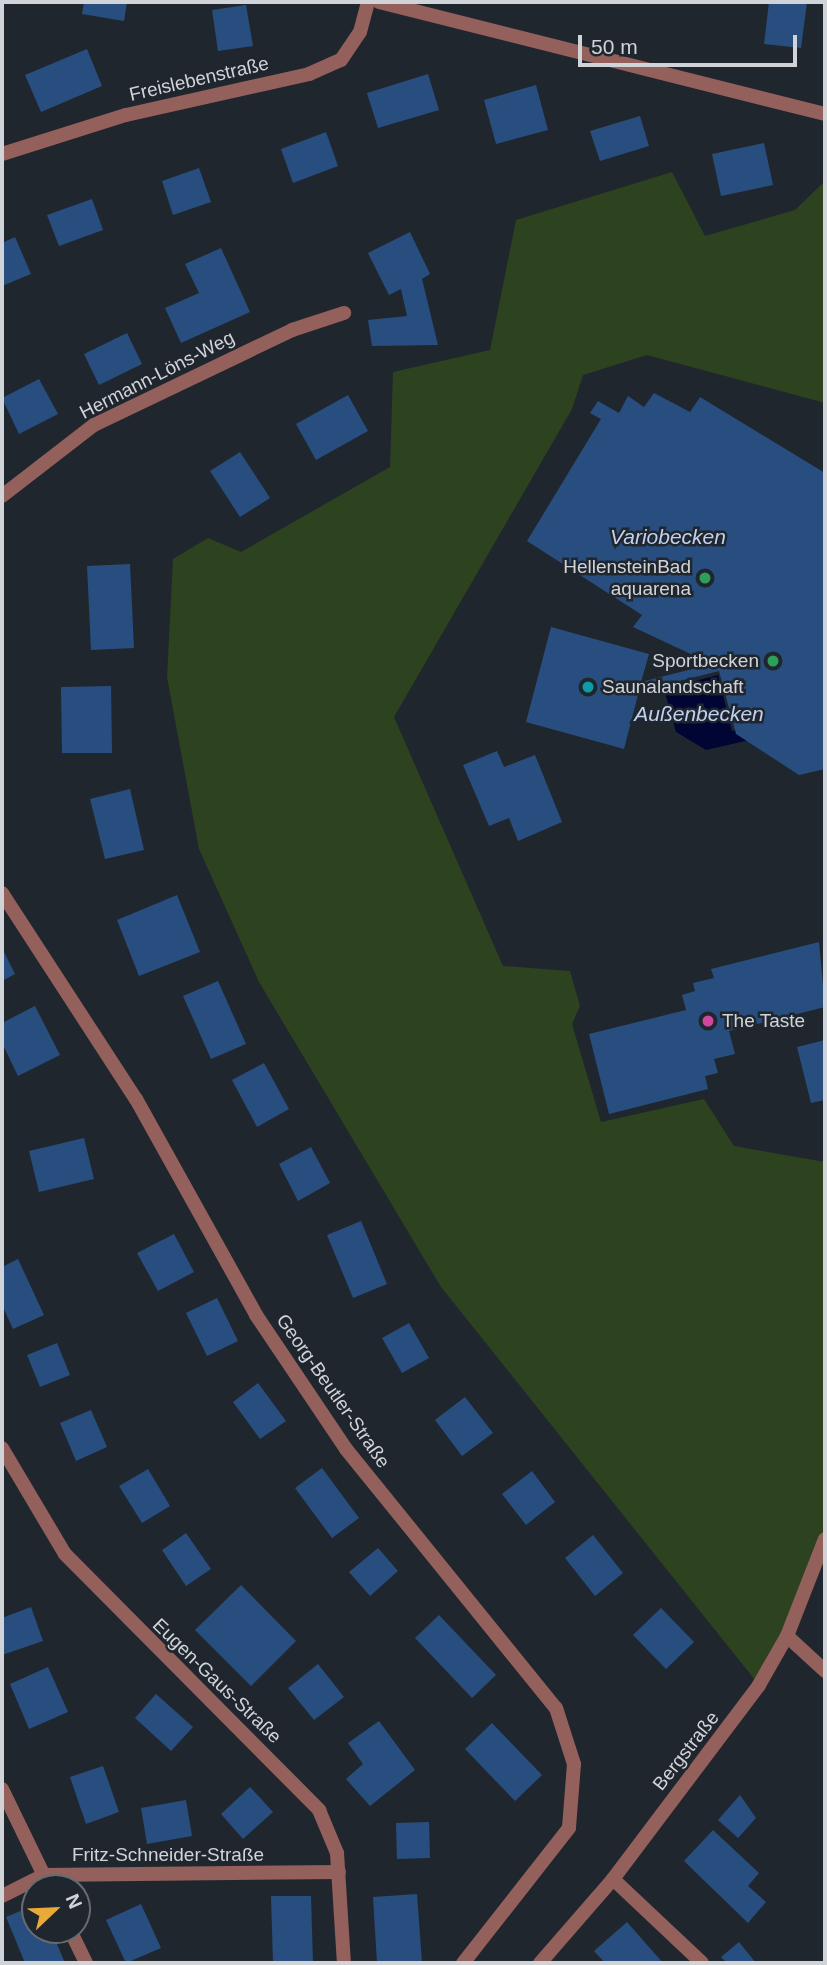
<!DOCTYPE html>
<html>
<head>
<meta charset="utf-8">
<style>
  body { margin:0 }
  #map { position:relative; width:827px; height:1965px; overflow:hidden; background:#20262e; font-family:Helvetica,sans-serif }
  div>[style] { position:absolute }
  .green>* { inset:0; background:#2d421f }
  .water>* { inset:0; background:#010534 }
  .building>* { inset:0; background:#284e7f }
  .minor>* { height:14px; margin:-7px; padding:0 7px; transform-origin:7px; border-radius:7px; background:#94605b }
  .tertiary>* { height:14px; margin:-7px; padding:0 7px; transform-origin:7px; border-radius:7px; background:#94605b }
  .dots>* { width:19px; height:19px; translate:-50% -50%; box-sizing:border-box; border:4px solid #20262e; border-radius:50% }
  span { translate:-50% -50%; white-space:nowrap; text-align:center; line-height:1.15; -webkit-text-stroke:5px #20262e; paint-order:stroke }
  .street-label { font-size:19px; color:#d0d4d9 }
  .poi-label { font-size:19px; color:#d0d4d9 }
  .right { translate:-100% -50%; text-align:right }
  .left { translate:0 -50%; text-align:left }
  .water-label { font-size:21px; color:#c0d0f1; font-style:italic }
  .frame { position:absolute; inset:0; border:4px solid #d0d4d9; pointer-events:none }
  .north { position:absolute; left:21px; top:1874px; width:70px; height:70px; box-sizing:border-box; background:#20262e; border:2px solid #666c72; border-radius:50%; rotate:67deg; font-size:19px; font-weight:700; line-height:28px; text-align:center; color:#d0d4d9 }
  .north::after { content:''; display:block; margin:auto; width:24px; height:32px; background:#eaaa38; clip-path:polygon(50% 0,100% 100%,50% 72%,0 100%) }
  .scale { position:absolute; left:578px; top:35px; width:219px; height:32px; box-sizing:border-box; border:4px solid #d0d4d9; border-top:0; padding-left:9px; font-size:21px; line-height:24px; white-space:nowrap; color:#d0d4d9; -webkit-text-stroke:5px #20262e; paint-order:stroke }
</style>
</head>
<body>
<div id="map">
  <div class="green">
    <div style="clip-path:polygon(672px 172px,705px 236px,795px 210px,825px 181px,825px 403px,647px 355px,583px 375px,572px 409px,394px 717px,503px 966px,570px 971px,580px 1006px,572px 1024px,601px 1122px,704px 1099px,734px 1146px,825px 1162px,825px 1536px,759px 1685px,441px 1287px,259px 982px,199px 849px,167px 677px,173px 559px,208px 538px,241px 552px,390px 467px,393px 372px,490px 350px,516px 220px)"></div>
  </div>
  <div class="water">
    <div style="clip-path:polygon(718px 675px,732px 731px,760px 725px,763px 737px,706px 750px,676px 732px,664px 689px)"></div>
  </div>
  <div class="building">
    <div style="clip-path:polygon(84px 2px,127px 2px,124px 21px,82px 14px)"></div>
    <div style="clip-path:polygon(769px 2px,807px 2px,801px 48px,764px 44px)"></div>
    <div style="clip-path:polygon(246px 5px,253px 46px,218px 51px,212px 10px)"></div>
    <div style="clip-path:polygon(87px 49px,102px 86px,41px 112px,25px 75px)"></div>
    <div style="clip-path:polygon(428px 74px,439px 110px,378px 128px,367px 93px)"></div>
    <div style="clip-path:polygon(536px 85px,548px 130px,496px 144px,484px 100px)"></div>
    <div style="clip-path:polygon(640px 116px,649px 146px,600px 161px,590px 131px)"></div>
    <div style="clip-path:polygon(326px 132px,338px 166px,293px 183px,281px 149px)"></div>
    <div style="clip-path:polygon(764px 143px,773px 185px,721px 196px,712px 154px)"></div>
    <div style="clip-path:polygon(199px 168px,211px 202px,173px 215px,162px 181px)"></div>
    <div style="clip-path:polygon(92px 199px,103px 230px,59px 246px,47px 215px)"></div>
    <div style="clip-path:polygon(410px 232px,430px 274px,422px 279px,438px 345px,372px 346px,368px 320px,407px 316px,401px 289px,389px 295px,368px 253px)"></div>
    <div style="clip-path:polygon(15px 237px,31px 274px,2px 286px,2px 243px)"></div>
    <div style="clip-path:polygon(221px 248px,250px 312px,181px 343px,165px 308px,199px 293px,185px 264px)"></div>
    <div style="clip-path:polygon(127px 333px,142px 364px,99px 385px,84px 354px)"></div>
    <div style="clip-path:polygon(39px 379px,58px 414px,19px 434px,2px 398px)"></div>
    <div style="clip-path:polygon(654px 393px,690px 412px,700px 397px,825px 473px,825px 769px,799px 775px,736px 734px,719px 671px,639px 691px,624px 749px,526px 722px,551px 627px,649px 654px,641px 682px,712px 664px,633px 627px,642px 615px,527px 541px,601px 419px,590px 413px,598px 401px,619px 413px,628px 396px,644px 407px)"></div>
    <div style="clip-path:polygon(348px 395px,368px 431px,316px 460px,296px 424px)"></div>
    <div style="clip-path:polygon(240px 452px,270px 498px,240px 517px,210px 471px)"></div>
    <div style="clip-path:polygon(130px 564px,134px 648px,91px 650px,87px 566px)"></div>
    <div style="clip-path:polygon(111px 686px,112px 753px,62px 753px,61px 687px)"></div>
    <div style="clip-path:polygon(497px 751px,504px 767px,535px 755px,562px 822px,518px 841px,509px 818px,489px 826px,463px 765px)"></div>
    <div style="clip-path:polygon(130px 789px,144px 850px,105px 859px,90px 799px)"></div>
    <div style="clip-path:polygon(177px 895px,200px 952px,139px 976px,117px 920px)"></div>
    <div style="clip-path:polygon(819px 942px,825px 1007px,729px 1031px,735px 1054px,714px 1059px,718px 1073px,705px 1076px,708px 1089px,609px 1114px,589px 1034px,686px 1010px,682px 995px,695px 991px,693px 983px,714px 978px,711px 969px)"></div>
    <div style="clip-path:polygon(2px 948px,15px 974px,2px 981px)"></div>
    <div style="clip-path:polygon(218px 981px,246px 1044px,211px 1059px,183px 996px)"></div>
    <div style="clip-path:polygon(35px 1006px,60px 1055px,18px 1076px,2px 1043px,2px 1023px)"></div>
    <div style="clip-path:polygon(825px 1040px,825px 1100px,811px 1103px,797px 1047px)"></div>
    <div style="clip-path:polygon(264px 1063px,289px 1109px,257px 1127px,232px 1080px)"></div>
    <div style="clip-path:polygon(84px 1138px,94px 1179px,39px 1192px,29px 1151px)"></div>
    <div style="clip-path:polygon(311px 1147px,330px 1183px,298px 1201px,279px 1164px)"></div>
    <div style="clip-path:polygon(361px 1221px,387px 1284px,353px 1298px,327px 1235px)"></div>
    <div style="clip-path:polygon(174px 1234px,194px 1272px,158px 1291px,137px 1253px)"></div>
    <div style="clip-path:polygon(18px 1259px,44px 1315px,13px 1329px,2px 1305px,2px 1267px)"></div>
    <div style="clip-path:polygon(217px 1298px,238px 1341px,207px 1356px,186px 1313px)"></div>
    <div style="clip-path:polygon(409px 1323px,429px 1358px,402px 1373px,382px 1338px)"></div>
    <div style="clip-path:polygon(57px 1343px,70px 1375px,40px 1387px,27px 1355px)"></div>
    <div style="clip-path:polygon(258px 1383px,286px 1421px,260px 1439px,233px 1402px)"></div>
    <div style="clip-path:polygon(465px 1397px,493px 1433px,462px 1456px,435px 1420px)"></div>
    <div style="clip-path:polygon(91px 1410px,107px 1447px,76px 1461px,60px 1423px)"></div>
    <div style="clip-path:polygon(322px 1468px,359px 1518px,332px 1538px,295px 1488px)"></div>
    <div style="clip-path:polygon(148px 1469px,170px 1506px,142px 1523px,119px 1486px)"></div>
    <div style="clip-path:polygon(532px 1471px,555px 1502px,526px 1525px,502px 1494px)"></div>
    <div style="clip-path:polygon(186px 1533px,211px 1569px,186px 1586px,162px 1550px)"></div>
    <div style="clip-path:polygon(593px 1535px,623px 1573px,595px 1596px,565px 1558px)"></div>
    <div style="clip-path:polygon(378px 1548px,398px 1571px,370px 1596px,349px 1572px)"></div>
    <div style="clip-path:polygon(241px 1585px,296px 1641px,251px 1686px,195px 1630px)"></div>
    <div style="clip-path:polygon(31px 1607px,43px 1641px,2px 1655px,2px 1618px)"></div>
    <div style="clip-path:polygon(661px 1608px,694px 1642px,666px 1669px,633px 1635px)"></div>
    <div style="clip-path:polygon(439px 1615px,496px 1675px,472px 1698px,415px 1638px)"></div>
    <div style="clip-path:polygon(318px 1664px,344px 1697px,314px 1720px,288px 1688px)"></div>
    <div style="clip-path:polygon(48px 1667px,68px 1712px,29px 1729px,10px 1684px)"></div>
    <div style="clip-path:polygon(156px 1694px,193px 1727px,171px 1751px,135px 1718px)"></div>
    <div style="clip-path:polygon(379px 1721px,415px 1770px,370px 1806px,346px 1779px,363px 1764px,348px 1743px)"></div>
    <div style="clip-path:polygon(492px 1723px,542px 1775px,515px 1801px,465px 1749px)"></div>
    <div style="clip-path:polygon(103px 1766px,119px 1812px,86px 1824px,70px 1777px)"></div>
    <div style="clip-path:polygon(250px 1787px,273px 1812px,243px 1839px,221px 1814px)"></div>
    <div style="clip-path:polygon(740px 1795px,756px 1818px,738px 1838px,718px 1820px)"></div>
    <div style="clip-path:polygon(186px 1800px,192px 1836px,147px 1844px,141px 1808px)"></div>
    <div style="clip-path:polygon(429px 1822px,430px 1858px,397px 1859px,396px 1823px)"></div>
    <div style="clip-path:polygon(713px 1830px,759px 1873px,748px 1886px,766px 1902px,748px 1923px,684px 1861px)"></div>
    <div style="clip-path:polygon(417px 1894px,422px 1963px,377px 1963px,373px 1897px)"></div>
    <div style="clip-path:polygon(271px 1896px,311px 1896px,313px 1963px,273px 1963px)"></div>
    <div style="clip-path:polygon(141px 1904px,161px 1948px,126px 1963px,106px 1920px)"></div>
    <div style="clip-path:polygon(35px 1905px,35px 1930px,51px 1930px,65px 1963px,25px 1963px,6px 1917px)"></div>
    <div style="clip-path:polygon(627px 1922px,663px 1963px,605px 1963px,594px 1951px)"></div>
    <div style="clip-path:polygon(739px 1942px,756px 1963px,727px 1963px,721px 1957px)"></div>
  </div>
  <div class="minor">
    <div style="left:379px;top:2px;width:460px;rotate:14.1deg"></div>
    <div style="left:2px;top:154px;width:130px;rotate:-17.5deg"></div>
    <div style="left:126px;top:115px;width:188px;rotate:-12.6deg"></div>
    <div style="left:309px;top:74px;width:35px;rotate:-24deg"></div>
    <div style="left:341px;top:60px;width:34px;rotate:-56deg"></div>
    <div style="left:360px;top:32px;width:31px;rotate:-75deg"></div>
    <div style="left:2px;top:496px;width:116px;rotate:-37.7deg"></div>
    <div style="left:94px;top:425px;width:220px;rotate:-25.6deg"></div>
    <div style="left:292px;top:330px;width:55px;rotate:-18.1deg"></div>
    <div style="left:2px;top:893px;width:246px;rotate:57deg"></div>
    <div style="left:136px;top:1099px;width:247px;rotate:60.9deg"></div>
    <div style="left:256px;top:1315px;width:161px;rotate:56.1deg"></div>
    <div style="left:346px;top:1449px;width:333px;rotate:51deg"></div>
    <div style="left:556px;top:1708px;width:59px;rotate:72.2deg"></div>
    <div style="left:574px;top:1764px;width:64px;rotate:94.5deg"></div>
    <div style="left:569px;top:1828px;width:172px;rotate:128.1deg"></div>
    <div style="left:2px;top:1448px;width:123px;rotate:59.3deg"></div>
    <div style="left:65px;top:1554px;width:361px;rotate:45.2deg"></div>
    <div style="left:319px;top:1810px;width:47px;rotate:67.3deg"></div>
    <div style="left:337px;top:1853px;width:110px;rotate:86.4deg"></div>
    <div style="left:787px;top:1636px;width:52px;rotate:42.6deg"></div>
    <div style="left:2px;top:1789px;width:110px;rotate:64.1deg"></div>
    <div style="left:613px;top:1879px;width:122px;rotate:43.3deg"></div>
    <div style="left:2px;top:1896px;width:47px;rotate:-26.6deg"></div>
    <div style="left:44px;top:1875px;width:295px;rotate:-0.6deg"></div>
    <div style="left:70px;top:1930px;width:37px;rotate:64deg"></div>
  </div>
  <div class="tertiary">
    <div style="left:540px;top:1963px;width:111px;rotate:-49deg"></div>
    <div style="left:613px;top:1879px;width:243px;rotate:-53deg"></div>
    <div style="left:759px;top:1685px;width:56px;rotate:-60.3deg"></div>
    <div style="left:787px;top:1636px;width:104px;rotate:-68.6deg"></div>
  </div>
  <div class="dots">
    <div style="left:705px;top:578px;background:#2e9e5b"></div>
    <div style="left:773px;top:661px;background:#2e9e5b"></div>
    <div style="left:588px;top:687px;background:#0f9aa8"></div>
    <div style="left:708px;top:1021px;background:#d1479c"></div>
  </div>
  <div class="street-label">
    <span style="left:199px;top:79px;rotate:-13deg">Freislebenstraße</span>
    <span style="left:157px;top:375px;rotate:-27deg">Hermann-Löns-Weg</span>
    <span style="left:333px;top:1391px;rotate:55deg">Georg-Beutler-Straße</span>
    <span style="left:217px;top:1681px;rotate:44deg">Eugen-Gaus-Straße</span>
    <span style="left:686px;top:1751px;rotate:-52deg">Bergstraße</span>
    <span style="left:168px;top:1855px">Fritz-Schneider-Straße</span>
  </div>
  <div class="poi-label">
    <span class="right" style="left:691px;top:578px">HellensteinBad<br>aquarena</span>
    <span class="right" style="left:759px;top:661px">Sportbecken</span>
    <span class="left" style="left:602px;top:687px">Saunalandschaft</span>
    <span class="left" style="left:722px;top:1021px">The Taste</span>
  </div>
  <div class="water-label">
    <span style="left:668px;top:537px">Variobecken</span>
    <span style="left:699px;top:714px">Außenbecken</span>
  </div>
  <div class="frame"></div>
  <div class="north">N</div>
  <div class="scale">50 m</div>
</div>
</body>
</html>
